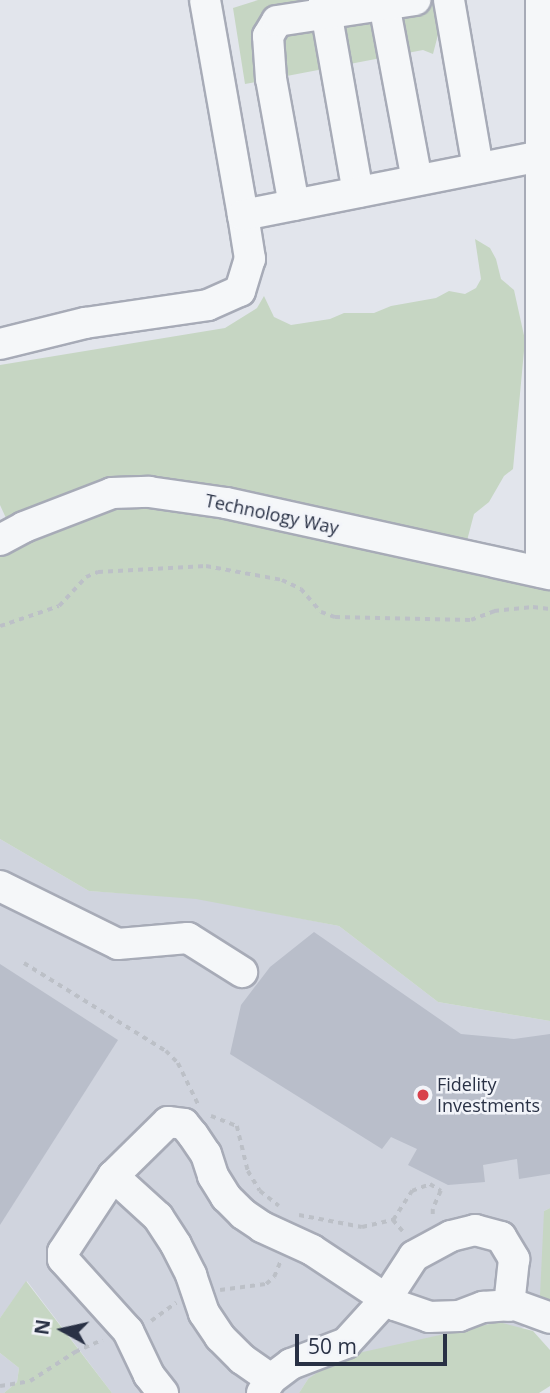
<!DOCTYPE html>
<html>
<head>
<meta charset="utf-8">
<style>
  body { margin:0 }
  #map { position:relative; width:550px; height:1393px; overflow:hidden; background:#e2e5ec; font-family:"Open Sans",sans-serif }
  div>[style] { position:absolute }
  .built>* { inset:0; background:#d0d4de }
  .green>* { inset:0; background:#c6d6c3 }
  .building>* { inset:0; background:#b9beca }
  .path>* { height:3.5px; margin-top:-1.75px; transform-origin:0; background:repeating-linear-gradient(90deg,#bcc0c7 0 5px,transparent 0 10px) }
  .roads { filter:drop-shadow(2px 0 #a7abb7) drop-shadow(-2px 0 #a7abb7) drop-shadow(0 2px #a7abb7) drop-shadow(0 -2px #a7abb7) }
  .minor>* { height:30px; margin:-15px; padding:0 15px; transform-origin:15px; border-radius:15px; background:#f5f7f9 }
  .dots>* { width:19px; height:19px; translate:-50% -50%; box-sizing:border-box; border:4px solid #f2f4f9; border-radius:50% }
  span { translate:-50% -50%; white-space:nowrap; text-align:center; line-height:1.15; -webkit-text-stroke:5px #f2f4f9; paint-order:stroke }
  .street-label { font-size:18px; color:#293145 }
  .poi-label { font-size:18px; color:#293145 }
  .left { translate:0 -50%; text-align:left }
  .north { position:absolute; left:28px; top:1295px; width:70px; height:70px; -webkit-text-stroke:5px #f2f4f9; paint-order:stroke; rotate:278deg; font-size:19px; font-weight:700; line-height:28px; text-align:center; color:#293145 }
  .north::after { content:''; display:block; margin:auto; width:24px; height:32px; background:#293145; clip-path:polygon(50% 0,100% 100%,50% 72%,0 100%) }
  .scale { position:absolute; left:295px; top:1334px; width:152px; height:32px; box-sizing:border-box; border:4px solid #293145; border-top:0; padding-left:9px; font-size:21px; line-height:24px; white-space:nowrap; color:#293145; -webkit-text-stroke:5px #f2f4f9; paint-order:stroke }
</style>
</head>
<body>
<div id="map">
  <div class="built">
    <div style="clip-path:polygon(0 839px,89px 891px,196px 898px,339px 926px,438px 1002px,550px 1021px,550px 1208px,544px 1211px,550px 1323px,533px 1331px,525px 1327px,308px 1379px,299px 1393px,112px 1393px,27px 1281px,0 1318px)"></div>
    <div style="clip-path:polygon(0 1353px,19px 1368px,17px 1382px,4px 1393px,0 1393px)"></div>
  </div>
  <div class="green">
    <div style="clip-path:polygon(258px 0,447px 0,433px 54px,423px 50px,245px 84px,233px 8px)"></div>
    <div style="clip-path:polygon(475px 239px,490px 248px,496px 259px,501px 279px,514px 290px,525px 340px,513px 469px,504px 476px,489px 502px,474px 514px,464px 552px,550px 575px,550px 1021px,438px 1002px,339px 926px,196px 899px,89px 891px,0 839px,0 539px,11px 529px,0 505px,0 365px,225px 328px,257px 308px,264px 296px,274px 317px,291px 325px,330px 319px,344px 313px,374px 313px,391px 306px,436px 298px,449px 291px,465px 294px,476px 288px,481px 279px)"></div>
    <div style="clip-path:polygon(550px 1208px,550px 1308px,540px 1296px,544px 1211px)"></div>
    <div style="clip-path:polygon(26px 1281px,112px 1393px,4px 1393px,17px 1382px,19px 1368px,0 1353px,0 1318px)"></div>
    <div style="clip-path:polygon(499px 1322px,533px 1331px,550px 1350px,550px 1386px,539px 1393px,299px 1393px,308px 1379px,340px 1357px)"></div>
  </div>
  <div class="building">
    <div style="clip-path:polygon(314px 932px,461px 1034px,514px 1039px,550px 1034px,550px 1174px,519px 1179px,517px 1159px,483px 1165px,485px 1182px,448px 1185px,408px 1165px,417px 1149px,391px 1137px,382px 1149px,230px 1054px,241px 1005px,270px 967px)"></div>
    <div style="clip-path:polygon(0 964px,118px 1040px,0 1225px)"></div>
  </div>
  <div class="path">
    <div style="left:0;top:626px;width:62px;rotate:-18.7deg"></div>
    <div style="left:59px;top:606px;width:40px;rotate:-47deg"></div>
    <div style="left:86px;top:577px;width:13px;rotate:-23deg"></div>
    <div style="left:98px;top:572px;width:108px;rotate:-3.2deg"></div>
    <div style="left:206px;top:566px;width:77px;rotate:10.4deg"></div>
    <div style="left:282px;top:580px;width:21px;rotate:25deg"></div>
    <div style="left:301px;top:589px;width:30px;rotate:49deg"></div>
    <div style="left:321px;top:612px;width:15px;rotate:20deg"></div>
    <div style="left:335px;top:617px;width:136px;rotate:1.3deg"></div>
    <div style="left:471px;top:620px;width:25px;rotate:-21deg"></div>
    <div style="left:494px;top:611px;width:39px;rotate:-6deg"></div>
    <div style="left:533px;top:607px;width:17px;rotate:7deg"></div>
    <div style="left:24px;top:963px;width:167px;rotate:31.8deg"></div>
    <div style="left:166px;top:1051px;width:17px;rotate:45deg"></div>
    <div style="left:178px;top:1063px;width:46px;rotate:64deg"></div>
    <div style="left:211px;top:1116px;width:28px;rotate:21deg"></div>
    <div style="left:237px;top:1126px;width:46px;rotate:76.3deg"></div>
    <div style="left:248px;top:1171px;width:23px;rotate:59deg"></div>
    <div style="left:260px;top:1191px;width:24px;rotate:38deg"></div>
    <div style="left:299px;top:1215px;width:64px;rotate:10.8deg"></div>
    <div style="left:362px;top:1227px;width:32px;rotate:-13deg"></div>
    <div style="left:393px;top:1220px;width:35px;rotate:-57deg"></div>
    <div style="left:412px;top:1191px;width:19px;rotate:-21deg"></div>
    <div style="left:430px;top:1184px;width:13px;rotate:32deg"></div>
    <div style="left:441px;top:1191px;width:20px;rotate:114deg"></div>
    <div style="left:433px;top:1209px;width:9px;rotate:90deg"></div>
    <div style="left:393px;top:1220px;width:18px;rotate:49deg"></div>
    <div style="left:220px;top:1290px;width:46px;rotate:-7.4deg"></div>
    <div style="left:266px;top:1284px;width:11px;rotate:-41deg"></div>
    <div style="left:274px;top:1277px;width:16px;rotate:-68deg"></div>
    <div style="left:151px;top:1321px;width:31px;rotate:-36deg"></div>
    <div style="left:0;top:1386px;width:30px;rotate:-9deg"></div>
    <div style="left:30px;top:1381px;width:54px;rotate:-32.8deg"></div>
    <div style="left:75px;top:1352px;width:30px;rotate:-24deg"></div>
  </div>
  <div class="roads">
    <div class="minor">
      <div style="left:205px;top:0;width:218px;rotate:80deg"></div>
      <div style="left:324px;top:0;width:195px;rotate:80deg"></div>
      <div style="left:449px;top:0;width:170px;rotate:80.2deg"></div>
      <div style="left:384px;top:4px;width:179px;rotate:79.4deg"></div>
      <div style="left:294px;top:205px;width:128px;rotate:-100.3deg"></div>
      <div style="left:271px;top:79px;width:43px;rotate:-94deg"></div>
      <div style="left:268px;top:36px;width:17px;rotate:-59deg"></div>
      <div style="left:277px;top:21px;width:140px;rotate:-8.7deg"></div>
      <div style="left:0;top:344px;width:88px;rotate:-13.9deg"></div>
      <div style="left:85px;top:323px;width:124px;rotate:-8.3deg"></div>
      <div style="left:208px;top:305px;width:35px;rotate:-24deg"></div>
      <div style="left:240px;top:291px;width:34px;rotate:-73deg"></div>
      <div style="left:250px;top:259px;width:45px;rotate:-99deg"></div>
      <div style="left:243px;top:215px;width:305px;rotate:-11.2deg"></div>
      <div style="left:0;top:540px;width:27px;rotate:-28deg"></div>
      <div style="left:24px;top:527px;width:94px;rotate:-21.1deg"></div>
      <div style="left:112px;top:493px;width:37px;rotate:-2deg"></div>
      <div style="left:149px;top:492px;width:78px;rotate:8.1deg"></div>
      <div style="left:226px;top:503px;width:332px;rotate:12.4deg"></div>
      <div style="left:541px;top:572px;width:572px;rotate:-90deg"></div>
      <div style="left:0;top:886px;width:131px;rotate:26.2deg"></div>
      <div style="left:118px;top:944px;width:70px;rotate:-4.9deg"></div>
      <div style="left:188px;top:938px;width:64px;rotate:32.2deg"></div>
      <div style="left:113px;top:1176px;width:61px;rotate:42.3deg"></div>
      <div style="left:158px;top:1217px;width:33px;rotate:57deg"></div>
      <div style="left:176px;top:1245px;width:34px;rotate:63deg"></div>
      <div style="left:191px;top:1275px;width:40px;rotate:71.1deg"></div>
      <div style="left:204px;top:1313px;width:29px;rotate:56deg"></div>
      <div style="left:220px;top:1337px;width:31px;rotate:45deg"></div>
      <div style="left:242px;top:1359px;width:35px;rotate:35deg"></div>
      <div style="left:163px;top:1393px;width:23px;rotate:-128deg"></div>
      <div style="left:149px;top:1375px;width:49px;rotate:-115.5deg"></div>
      <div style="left:128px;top:1331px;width:97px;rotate:-132.1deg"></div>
      <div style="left:63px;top:1259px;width:7px;rotate:-90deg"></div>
      <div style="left:63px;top:1252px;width:91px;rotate:-56.7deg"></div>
      <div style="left:113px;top:1176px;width:77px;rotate:-44.5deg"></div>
      <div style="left:168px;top:1122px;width:16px;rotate:7deg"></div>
      <div style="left:184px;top:1124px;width:14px;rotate:51deg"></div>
      <div style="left:193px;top:1135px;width:23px;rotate:56deg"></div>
      <div style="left:206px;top:1154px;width:23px;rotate:72deg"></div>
      <div style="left:213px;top:1176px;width:25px;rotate:58deg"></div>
      <div style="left:226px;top:1197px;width:24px;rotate:45deg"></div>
      <div style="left:243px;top:1214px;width:23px;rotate:34deg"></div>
      <div style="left:262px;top:1227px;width:55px;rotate:24.7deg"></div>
      <div style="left:312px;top:1250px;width:100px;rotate:33.5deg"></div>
      <div style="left:395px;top:1305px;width:36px;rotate:19deg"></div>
      <div style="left:429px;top:1317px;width:30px;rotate:-2deg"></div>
      <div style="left:459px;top:1316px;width:26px;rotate:-21deg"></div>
      <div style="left:483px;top:1307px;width:32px;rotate:-4deg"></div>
      <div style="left:515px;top:1305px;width:37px;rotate:20deg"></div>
      <div style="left:262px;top:1393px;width:17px;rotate:-57deg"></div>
      <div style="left:271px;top:1379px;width:25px;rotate:-37deg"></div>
      <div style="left:291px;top:1364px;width:59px;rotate:-20.9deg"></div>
      <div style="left:346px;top:1343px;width:59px;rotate:-47.7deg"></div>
      <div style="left:386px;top:1299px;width:51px;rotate:-56.9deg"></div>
      <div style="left:414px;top:1256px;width:42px;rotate:-28.4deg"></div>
      <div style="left:451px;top:1236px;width:25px;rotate:-14deg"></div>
      <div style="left:475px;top:1230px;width:27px;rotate:15deg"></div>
      <div style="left:501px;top:1237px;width:26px;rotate:59deg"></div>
      <div style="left:514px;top:1259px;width:47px;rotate:96.1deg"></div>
    </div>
  </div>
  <div class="dots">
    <div style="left:423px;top:1095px;background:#d8404b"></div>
  </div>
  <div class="street-label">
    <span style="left:272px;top:514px;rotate:12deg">Technology Way</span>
  </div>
  <div class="poi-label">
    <span class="left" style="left:437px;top:1095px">Fidelity<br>Investments</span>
  </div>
  <div class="north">N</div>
  <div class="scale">50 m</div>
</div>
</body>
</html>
